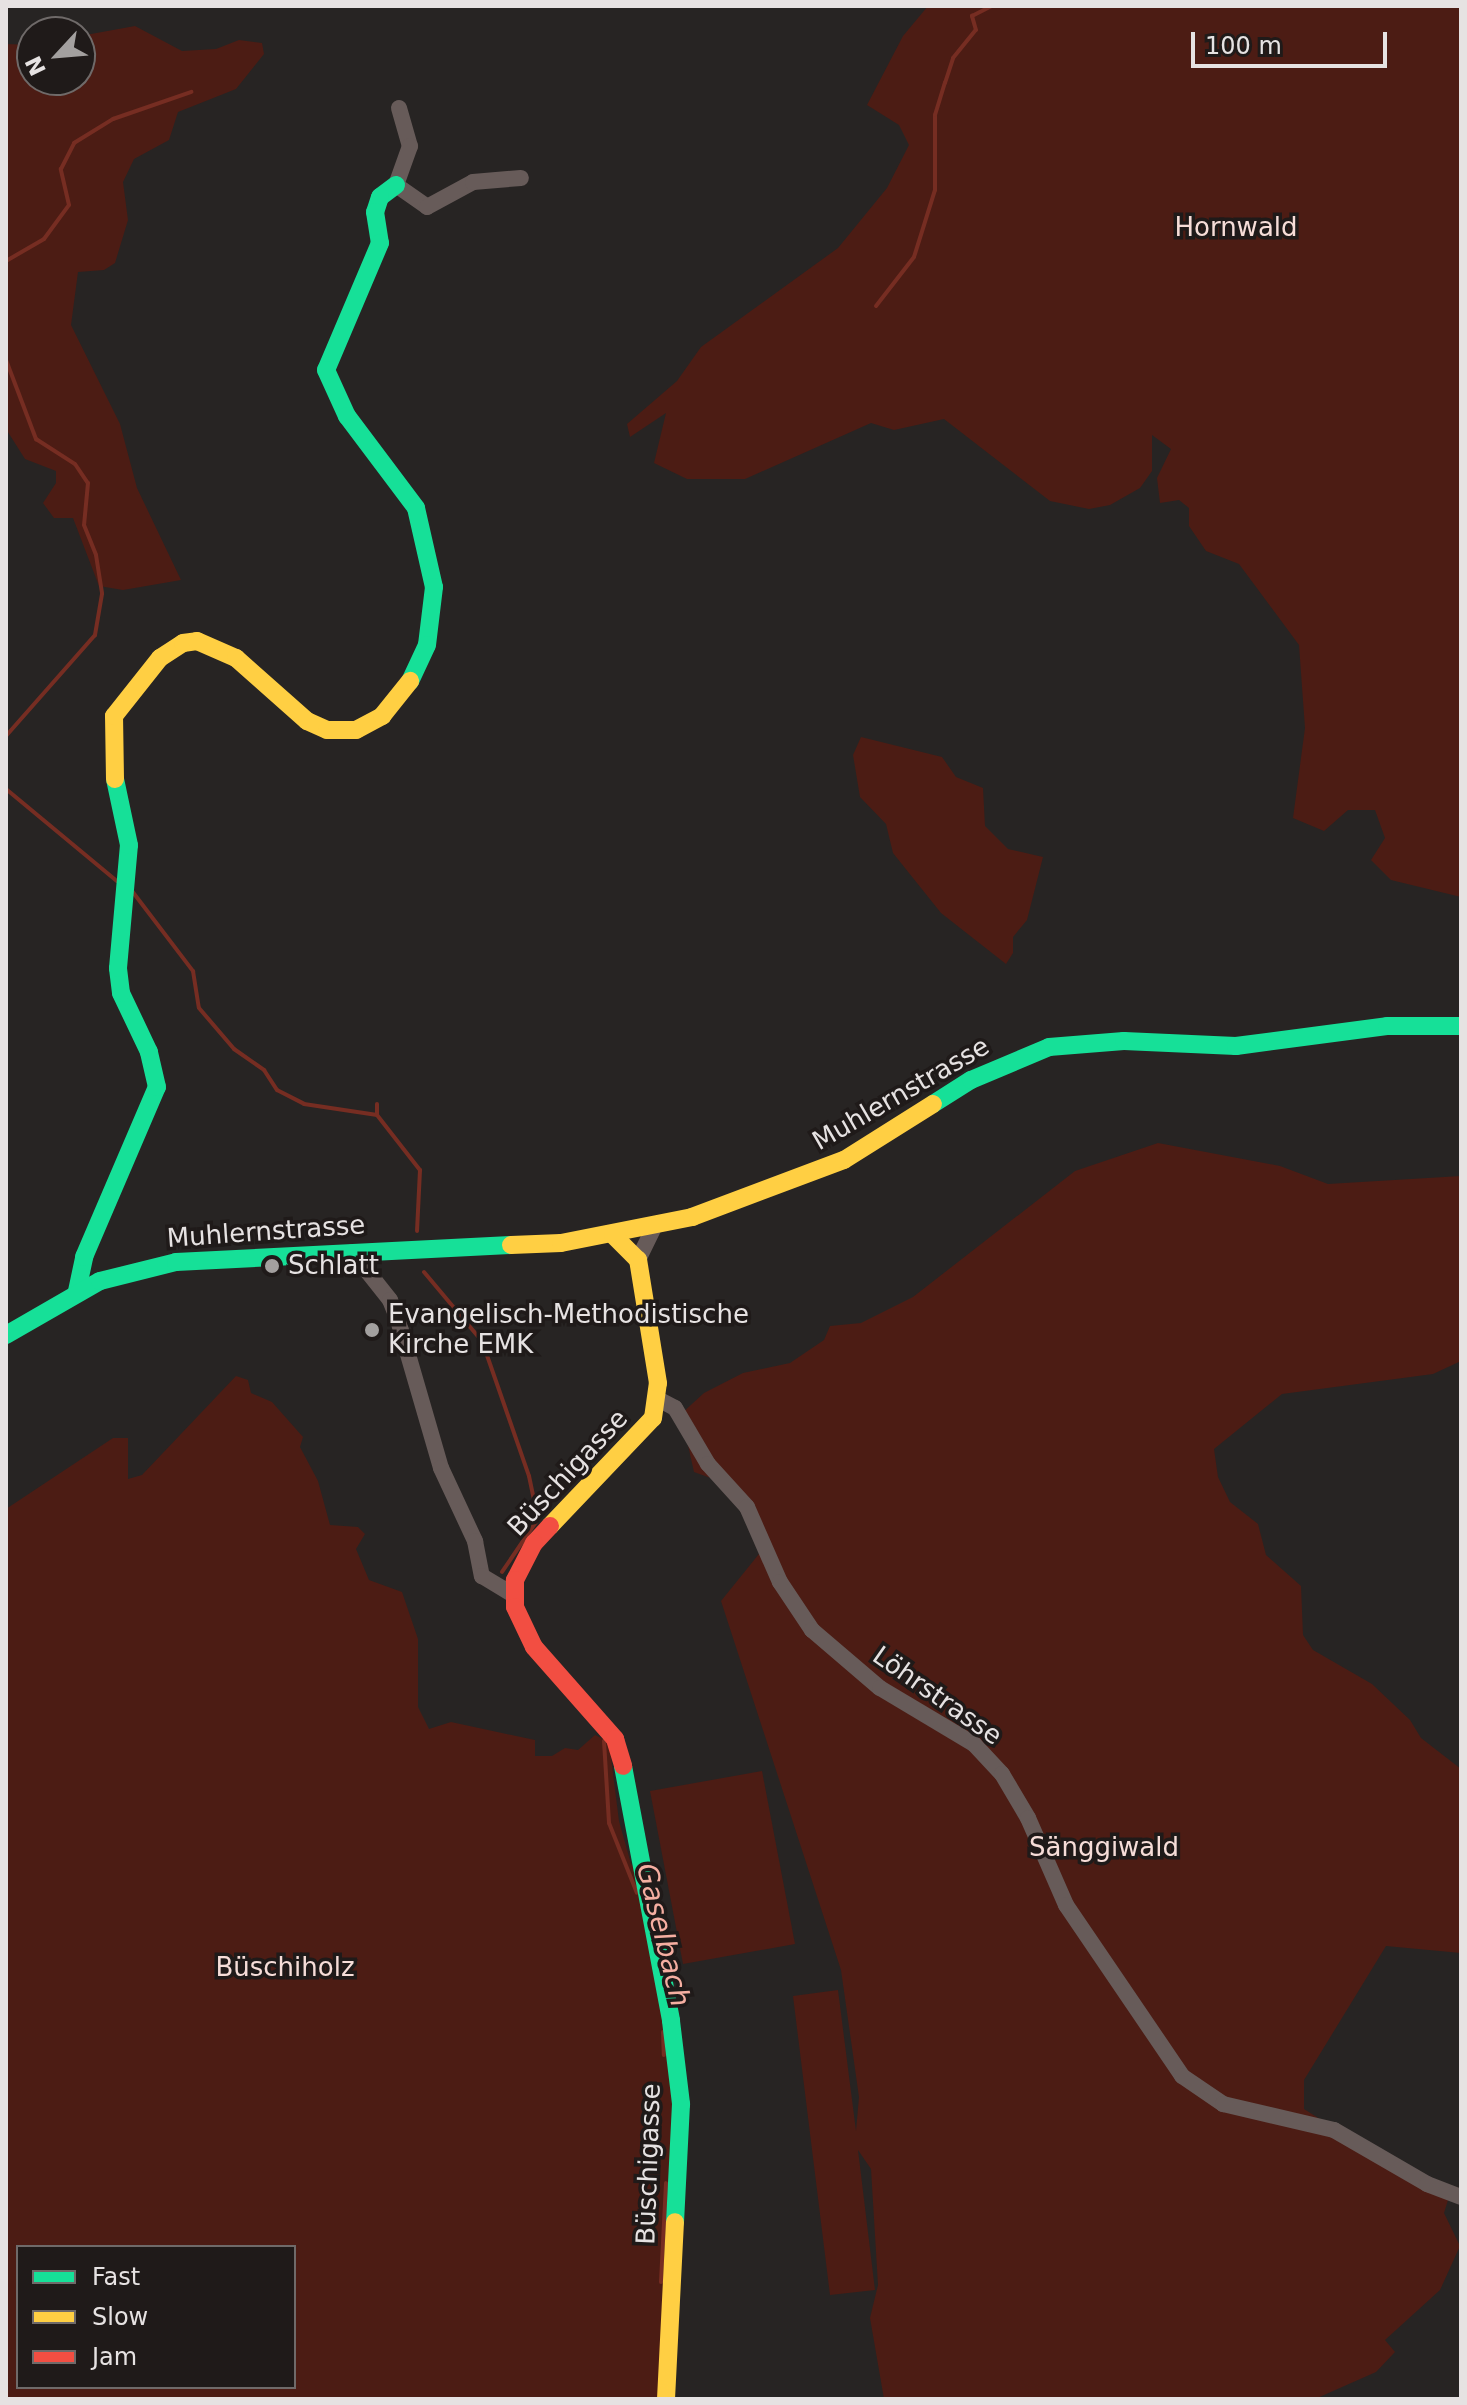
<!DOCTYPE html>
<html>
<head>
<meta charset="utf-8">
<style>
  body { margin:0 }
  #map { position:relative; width:1467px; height:2405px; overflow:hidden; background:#272423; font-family:"DejaVu Sans",sans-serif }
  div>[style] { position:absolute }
  .green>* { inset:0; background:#4c1c14 }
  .stream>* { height:4px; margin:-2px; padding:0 2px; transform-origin:2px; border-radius:2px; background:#762d22 }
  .street>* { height:16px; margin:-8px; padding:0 8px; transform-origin:8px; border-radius:8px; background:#675b59 }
  .fast>* { height:18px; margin:-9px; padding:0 9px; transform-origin:9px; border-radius:9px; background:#16e098 }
  .slow>* { height:18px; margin:-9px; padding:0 9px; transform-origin:9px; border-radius:9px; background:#ffcf43 }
  .jam>* { height:18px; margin:-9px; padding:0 9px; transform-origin:9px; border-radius:9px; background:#f24e42 }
  .dots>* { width:22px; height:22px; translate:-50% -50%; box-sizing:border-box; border:4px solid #1f1a19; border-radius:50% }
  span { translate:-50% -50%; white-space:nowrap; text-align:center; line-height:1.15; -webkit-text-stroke:7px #1f1a19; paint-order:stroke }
  .park-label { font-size:26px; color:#f6ddd8 }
  .street-label { font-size:26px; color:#e6e2e2 }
  .poi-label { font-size:26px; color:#e6e2e2 }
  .left { translate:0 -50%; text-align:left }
  .water-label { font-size:28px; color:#f5aea1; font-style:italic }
  .frame { position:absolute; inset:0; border:8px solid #e6e2e2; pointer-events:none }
  .legend { position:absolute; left:16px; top:2245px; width:280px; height:144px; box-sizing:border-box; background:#1f1a19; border:2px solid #6f6a69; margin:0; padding:10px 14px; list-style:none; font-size:24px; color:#e6e2e2 }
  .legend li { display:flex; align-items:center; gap:16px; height:40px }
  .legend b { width:40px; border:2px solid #6f6a69 }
  .north { position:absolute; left:16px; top:16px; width:80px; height:80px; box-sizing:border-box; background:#1f1a19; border:2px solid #6f6a69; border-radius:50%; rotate:244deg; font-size:22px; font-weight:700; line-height:32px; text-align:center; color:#e6e2e2 }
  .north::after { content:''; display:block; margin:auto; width:28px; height:36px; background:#a3a09f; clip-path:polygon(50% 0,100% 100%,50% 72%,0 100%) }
  .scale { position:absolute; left:1191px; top:32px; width:196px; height:36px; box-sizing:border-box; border:4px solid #e6e2e2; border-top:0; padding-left:10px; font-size:24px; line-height:28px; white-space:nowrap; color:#e6e2e2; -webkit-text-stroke:6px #1f1a19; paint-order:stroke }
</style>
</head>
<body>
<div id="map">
  <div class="green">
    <div style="clip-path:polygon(928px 6px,1461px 6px,1461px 897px,1391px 880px,1371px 860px,1385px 838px,1375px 810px,1348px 810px,1324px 831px,1293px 818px,1305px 728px,1299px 645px,1239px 564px,1206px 551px,1189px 526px,1189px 508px,1179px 500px,1160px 503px,1157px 478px,1171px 449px,1152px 435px,1152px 471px,1140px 488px,1110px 505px,1089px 509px,1050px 501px,944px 419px,894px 430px,871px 423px,745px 479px,687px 479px,654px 463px,666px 413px,630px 437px,627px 424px,677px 381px,701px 347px,838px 248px,887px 188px,909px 145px,899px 125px,867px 105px,903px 36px)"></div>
    <div style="clip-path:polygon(135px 26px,182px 51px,216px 49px,239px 40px,262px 43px,264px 54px,236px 89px,178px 112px,169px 140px,134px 159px,123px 182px,128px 220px,115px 263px,104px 270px,78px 272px,71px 325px,120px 424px,137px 488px,181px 580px,123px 590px,99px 586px,73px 518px,54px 518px,43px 503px,56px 483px,56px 471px,25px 459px,6px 429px,6px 44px,32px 45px,32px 80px,80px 80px,80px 36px)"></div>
    <div style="clip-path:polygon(861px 737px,942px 757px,956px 777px,983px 788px,985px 826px,1008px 849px,1043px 857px,1027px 920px,1013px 937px,1013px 953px,1006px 964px,941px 913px,893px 853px,886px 824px,860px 797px,853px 755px)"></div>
    <div style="clip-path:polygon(1158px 1143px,1280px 1166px,1328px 1184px,1461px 1176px,1461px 1361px,1433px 1374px,1282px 1394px,1214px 1449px,1218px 1477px,1230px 1502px,1258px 1524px,1266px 1555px,1301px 1586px,1303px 1635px,1313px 1650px,1372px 1684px,1410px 1720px,1421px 1738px,1461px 1769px,1461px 1953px,1386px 1946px,1304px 2080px,1304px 2109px,1448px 2200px,1444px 2213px,1460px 2246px,1440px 2290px,1385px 2340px,1395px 2352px,1376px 2372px,1315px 2399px,884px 2399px,870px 2318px,878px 2285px,871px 2169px,858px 2150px,875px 2290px,830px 2295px,793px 1996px,838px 1990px,856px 2131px,859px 2097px,841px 1970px,721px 1601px,767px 1544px,722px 1482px,694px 1472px,681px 1414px,704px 1393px,743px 1373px,790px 1363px,824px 1340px,830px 1326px,861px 1323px,913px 1297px,1075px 1171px)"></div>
    <div style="clip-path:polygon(evenodd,236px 1376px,248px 1380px,251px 1393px,272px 1402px,303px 1437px,300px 1447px,318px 1481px,330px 1525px,358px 1527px,365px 1534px,356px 1549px,369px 1580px,402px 1592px,418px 1639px,418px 1707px,429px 1729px,451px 1722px,535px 1740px,535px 1756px,552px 1756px,565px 1748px,578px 1750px,595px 1735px,609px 1742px,619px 1821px,631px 1864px,645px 1881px,677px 2079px,674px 2399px,6px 2399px,6px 1509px,113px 1438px,128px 1438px,128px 1479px,142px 1475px,236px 1376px,18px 2247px,294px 2247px,294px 2387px,18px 2387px,18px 2247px)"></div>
    <div style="clip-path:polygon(762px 1771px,795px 1944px,683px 1964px,650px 1791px)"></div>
  </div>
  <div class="stream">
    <div style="left:6px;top:261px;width:44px;rotate:-30.1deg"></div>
    <div style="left:44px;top:239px;width:42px;rotate:-53.7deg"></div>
    <div style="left:69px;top:205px;width:37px;rotate:-103deg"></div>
    <div style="left:61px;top:169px;width:29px;rotate:-63deg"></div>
    <div style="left:74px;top:143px;width:46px;rotate:-31.6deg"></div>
    <div style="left:113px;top:119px;width:83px;rotate:-19.1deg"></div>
    <div style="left:876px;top:306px;width:62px;rotate:-52.2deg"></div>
    <div style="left:914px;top:257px;width:70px;rotate:-72.6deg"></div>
    <div style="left:935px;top:190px;width:75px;rotate:-90deg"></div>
    <div style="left:935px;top:115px;width:34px;rotate:-73deg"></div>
    <div style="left:945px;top:83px;width:26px;rotate:-72deg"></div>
    <div style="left:953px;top:58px;width:36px;rotate:-51deg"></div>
    <div style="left:976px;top:30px;width:15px;rotate:-106deg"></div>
    <div style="left:972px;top:16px;width:22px;rotate:-27deg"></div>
    <div style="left:6px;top:360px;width:85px;rotate:69.2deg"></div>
    <div style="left:36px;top:439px;width:46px;rotate:32.7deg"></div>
    <div style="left:75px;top:464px;width:23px;rotate:56deg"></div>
    <div style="left:88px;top:483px;width:42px;rotate:95.4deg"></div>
    <div style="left:84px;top:525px;width:32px;rotate:68deg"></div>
    <div style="left:96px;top:555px;width:39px;rotate:81deg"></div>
    <div style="left:102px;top:594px;width:42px;rotate:99.7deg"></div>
    <div style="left:95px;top:635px;width:135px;rotate:131.4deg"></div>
    <div style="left:6px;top:789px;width:144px;rotate:39.7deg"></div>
    <div style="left:132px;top:891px;width:101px;rotate:52.7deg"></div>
    <div style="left:193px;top:971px;width:37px;rotate:81deg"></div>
    <div style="left:199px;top:1008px;width:54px;rotate:49.5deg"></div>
    <div style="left:234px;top:1049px;width:37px;rotate:35deg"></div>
    <div style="left:264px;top:1070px;width:24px;rotate:57deg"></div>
    <div style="left:277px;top:1090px;width:30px;rotate:27deg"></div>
    <div style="left:304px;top:1104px;width:74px;rotate:8.6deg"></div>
    <div style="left:377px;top:1115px;width:70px;rotate:52deg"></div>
    <div style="left:420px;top:1170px;width:61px;rotate:92.8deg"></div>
    <div style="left:377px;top:1104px;width:11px;rotate:90deg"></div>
    <div style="left:424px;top:1272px;width:90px;rotate:50deg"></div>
    <div style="left:482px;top:1341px;width:143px;rotate:70.8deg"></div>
    <div style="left:529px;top:1476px;width:44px;rotate:78.2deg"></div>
    <div style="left:538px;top:1519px;width:64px;rotate:124.2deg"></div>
    <div style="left:604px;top:1741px;width:82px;rotate:86.5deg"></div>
    <div style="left:609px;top:1823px;width:75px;rotate:68.2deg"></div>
    <div style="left:663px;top:2032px;width:23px;rotate:88deg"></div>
    <div style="left:661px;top:2282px;width:99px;rotate:-87.1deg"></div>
  </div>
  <div class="street">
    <div style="left:399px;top:108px;width:40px;rotate:74deg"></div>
    <div style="left:410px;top:146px;width:41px;rotate:109.7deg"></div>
    <div style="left:396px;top:185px;width:38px;rotate:35deg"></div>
    <div style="left:427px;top:207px;width:52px;rotate:-28.5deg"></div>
    <div style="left:473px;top:182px;width:48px;rotate:-4.8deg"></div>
    <div style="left:352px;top:1252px;width:61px;rotate:51.6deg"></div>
    <div style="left:390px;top:1300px;width:22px;rotate:68deg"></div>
    <div style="left:398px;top:1320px;width:154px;rotate:73.8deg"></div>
    <div style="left:441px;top:1468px;width:81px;rotate:65deg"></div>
    <div style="left:475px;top:1541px;width:36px;rotate:79deg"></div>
    <div style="left:482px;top:1576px;width:39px;rotate:31deg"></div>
    <div style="left:638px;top:1260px;width:37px;rotate:-64deg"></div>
    <div style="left:658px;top:1399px;width:19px;rotate:28deg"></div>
    <div style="left:675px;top:1408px;width:65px;rotate:59.5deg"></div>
    <div style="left:708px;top:1464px;width:58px;rotate:47.8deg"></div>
    <div style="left:747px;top:1507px;width:82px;rotate:66.3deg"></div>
    <div style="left:780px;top:1582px;width:58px;rotate:56.3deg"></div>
    <div style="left:812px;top:1630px;width:89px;rotate:40.5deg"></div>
    <div style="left:880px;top:1688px;width:109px;rotate:30.8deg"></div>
    <div style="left:974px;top:1744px;width:41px;rotate:47deg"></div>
    <div style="left:1002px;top:1774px;width:51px;rotate:59.4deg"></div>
    <div style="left:1028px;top:1818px;width:95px;rotate:66.4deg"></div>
    <div style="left:1066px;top:1905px;width:207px;rotate:55.8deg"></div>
    <div style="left:1182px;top:2076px;width:50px;rotate:34.3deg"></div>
    <div style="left:1223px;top:2104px;width:114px;rotate:13.2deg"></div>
    <div style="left:1334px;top:2130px;width:108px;rotate:30.1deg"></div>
    <div style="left:1427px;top:2184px;width:36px;rotate:21deg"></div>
  </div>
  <div class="fast">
    <div style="left:396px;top:185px;width:20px;rotate:143deg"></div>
    <div style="left:380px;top:197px;width:16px;rotate:108deg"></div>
    <div style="left:375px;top:212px;width:31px;rotate:81deg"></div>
    <div style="left:380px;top:243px;width:138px;rotate:113deg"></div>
    <div style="left:326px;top:370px;width:51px;rotate:65.5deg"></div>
    <div style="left:347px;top:416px;width:115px;rotate:53.1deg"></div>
    <div style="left:416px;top:508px;width:81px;rotate:77.2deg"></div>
    <div style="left:434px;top:587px;width:58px;rotate:96.9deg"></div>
    <div style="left:427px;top:645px;width:40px;rotate:115deg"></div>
    <div style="left:933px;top:1104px;width:45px;rotate:-32.3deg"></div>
    <div style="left:971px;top:1080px;width:85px;rotate:-22.9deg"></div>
    <div style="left:1049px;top:1047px;width:75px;rotate:-4.6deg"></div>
    <div style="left:1124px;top:1041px;width:112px;rotate:2.6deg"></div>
    <div style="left:1236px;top:1046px;width:152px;rotate:-7.5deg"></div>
    <div style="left:1387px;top:1026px;width:74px"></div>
    <div style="left:77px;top:1291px;width:35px;rotate:-78deg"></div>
    <div style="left:84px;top:1257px;width:185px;rotate:-66.8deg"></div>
    <div style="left:157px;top:1087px;width:36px;rotate:-103deg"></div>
    <div style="left:149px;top:1052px;width:65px;rotate:-115.4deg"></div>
    <div style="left:121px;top:993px;width:25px;rotate:-97deg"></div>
    <div style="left:118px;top:968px;width:123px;rotate:-84.9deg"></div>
    <div style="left:129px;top:845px;width:67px;rotate:-102deg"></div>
    <div style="left:6px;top:1335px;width:108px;rotate:-29.9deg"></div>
    <div style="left:100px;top:1281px;width:78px;rotate:-14deg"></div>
    <div style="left:176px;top:1262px;width:335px;rotate:-2.9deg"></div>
    <div style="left:623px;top:1766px;width:259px;rotate:79.3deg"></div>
    <div style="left:671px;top:2021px;width:84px;rotate:83.1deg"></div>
    <div style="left:681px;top:2104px;width:118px;rotate:92.9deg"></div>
  </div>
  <div class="slow">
    <div style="left:115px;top:779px;width:63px;rotate:-90.9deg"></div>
    <div style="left:114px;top:716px;width:74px;rotate:-51.6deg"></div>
    <div style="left:160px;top:658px;width:27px;rotate:-33deg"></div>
    <div style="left:183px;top:643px;width:14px;rotate:-8deg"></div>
    <div style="left:197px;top:641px;width:43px;rotate:23.6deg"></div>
    <div style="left:236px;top:658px;width:95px;rotate:41.6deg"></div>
    <div style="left:307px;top:721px;width:22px;rotate:24deg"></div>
    <div style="left:327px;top:730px;width:29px"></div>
    <div style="left:356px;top:730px;width:30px;rotate:-28deg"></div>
    <div style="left:382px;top:716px;width:45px;rotate:-51.3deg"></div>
    <div style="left:511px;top:1245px;width:50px;rotate:-2.3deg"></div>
    <div style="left:561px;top:1243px;width:134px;rotate:-11.2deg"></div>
    <div style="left:692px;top:1217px;width:162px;rotate:-20.6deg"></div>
    <div style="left:844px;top:1160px;width:105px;rotate:-32.2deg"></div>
    <div style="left:550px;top:1526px;width:149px;rotate:-46.4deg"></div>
    <div style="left:653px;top:1418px;width:35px;rotate:-82deg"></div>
    <div style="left:658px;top:1383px;width:125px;rotate:-99.2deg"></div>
    <div style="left:638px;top:1260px;width:35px;rotate:-135deg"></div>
    <div style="left:666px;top:2399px;width:177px;rotate:-87.1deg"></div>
  </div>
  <div class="jam">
    <div style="left:550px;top:1526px;width:23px;rotate:133deg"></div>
    <div style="left:534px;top:1543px;width:42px;rotate:117.2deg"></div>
    <div style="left:515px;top:1580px;width:27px;rotate:90deg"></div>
    <div style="left:515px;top:1607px;width:44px;rotate:64.6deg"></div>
    <div style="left:534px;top:1647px;width:123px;rotate:48.6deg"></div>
    <div style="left:615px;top:1739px;width:28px;rotate:73deg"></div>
  </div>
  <div class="dots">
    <div style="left:272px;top:1266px;background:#a3a09f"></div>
    <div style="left:372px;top:1330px;background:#a3a09f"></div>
  </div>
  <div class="park-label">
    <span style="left:1236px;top:228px">Hornwald</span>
    <span style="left:1104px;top:1848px">Sänggiwald</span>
    <span style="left:285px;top:1968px">Büschiholz</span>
  </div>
  <div class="street-label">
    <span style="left:901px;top:1094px;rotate:-30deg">Muhlernstrasse</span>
    <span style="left:266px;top:1232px;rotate:-4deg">Muhlernstrasse</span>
    <span style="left:568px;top:1473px;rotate:-47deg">Büschigasse</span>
    <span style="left:937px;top:1696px;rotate:35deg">Löhrstrasse</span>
    <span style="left:649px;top:2164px;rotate:-88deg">Büschigasse</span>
  </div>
  <div class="poi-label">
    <span class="left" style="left:288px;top:1266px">Schlatt</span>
    <span class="left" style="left:388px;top:1330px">Evangelisch-Methodistische<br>Kirche EMK</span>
  </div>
  <div class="water-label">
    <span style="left:663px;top:1935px;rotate:76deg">Gaselbach</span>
  </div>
  <div class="frame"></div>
  <ul class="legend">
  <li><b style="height:10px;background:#16e098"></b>Fast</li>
  <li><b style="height:10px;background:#ffcf43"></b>Slow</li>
  <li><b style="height:10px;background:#f24e42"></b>Jam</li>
  </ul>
  <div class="north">N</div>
  <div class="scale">100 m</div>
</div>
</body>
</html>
